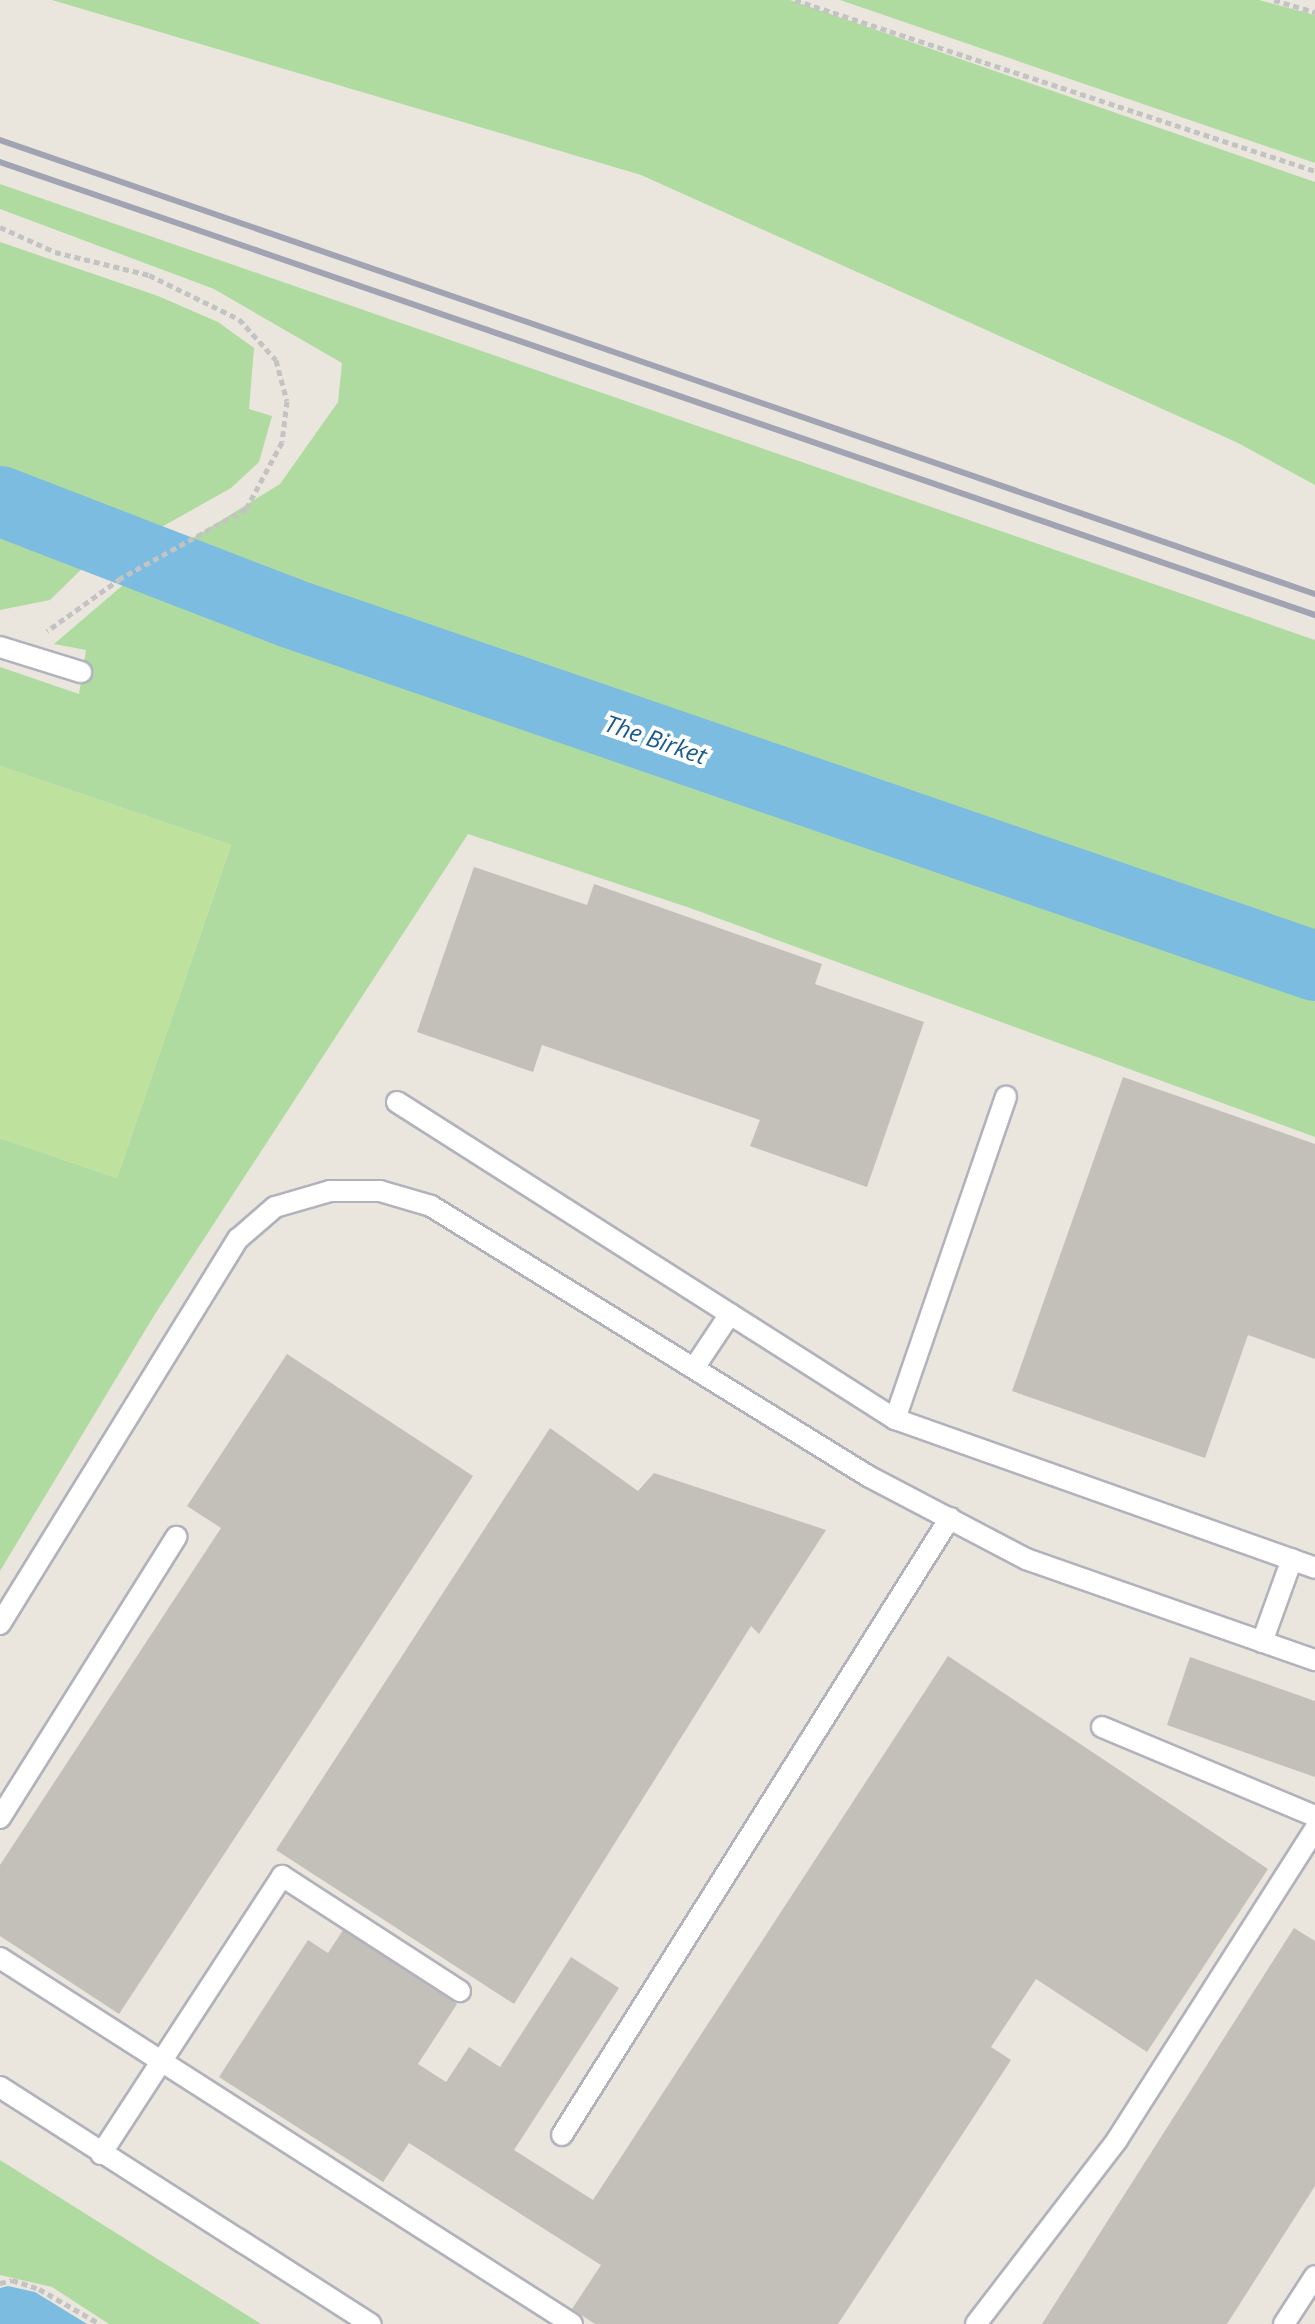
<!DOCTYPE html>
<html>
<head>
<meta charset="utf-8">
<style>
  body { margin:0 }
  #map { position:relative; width:1315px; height:2324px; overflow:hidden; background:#eae6de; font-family:"Open Sans",sans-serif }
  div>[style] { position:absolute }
  .green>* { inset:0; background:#afdba0 }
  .pitch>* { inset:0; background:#bee19d }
  .water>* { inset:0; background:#7cbce1 }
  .river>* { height:70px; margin:-35px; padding:0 35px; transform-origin:35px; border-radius:35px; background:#7cbce1 }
  .building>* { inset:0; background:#c3c0b9 }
  .path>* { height:5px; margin-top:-2.5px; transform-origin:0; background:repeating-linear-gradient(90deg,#c3c3c3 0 6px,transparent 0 10px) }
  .roads { filter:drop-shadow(2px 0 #b1b2bc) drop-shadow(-2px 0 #b1b2bc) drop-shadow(0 2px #b1b2bc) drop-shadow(0 -2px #b1b2bc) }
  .lane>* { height:20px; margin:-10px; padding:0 10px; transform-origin:10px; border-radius:10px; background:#fff }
  .rail>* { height:6px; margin:-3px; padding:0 3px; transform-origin:3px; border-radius:3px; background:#a1a2b2 }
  span { translate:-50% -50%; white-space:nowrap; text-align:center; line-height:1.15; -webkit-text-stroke:8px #fff; paint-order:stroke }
  .water-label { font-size:24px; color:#1c5b8b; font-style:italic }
</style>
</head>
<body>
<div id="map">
  <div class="green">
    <div style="clip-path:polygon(52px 0,790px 0,1315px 182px,1315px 485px,1236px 442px,641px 175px)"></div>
    <div style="clip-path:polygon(840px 0,1259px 0,1315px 15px,1315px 163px)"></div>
    <div style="clip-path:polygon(0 184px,1315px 640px,1315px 941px,175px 549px,280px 484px,338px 402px,342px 363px,214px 289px,0 209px)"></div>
    <div style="clip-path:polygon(0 242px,158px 296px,218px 322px,254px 348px,249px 409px,272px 416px,259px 462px,231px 488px,151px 533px,120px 513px,0 467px)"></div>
    <div style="clip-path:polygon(0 516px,101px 550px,50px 600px,0 610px)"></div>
    <div style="clip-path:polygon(150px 562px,251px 622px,1315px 985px,1315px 1137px,690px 908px,468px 834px,155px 1314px,0 1571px,0 1138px,117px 1178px,231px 845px,0 766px,0 667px,79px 694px,86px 650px,54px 644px)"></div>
    <div style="clip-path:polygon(0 2160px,261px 2324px,109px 2324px,52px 2287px,0 2275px)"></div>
  </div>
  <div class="pitch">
    <div style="clip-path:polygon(0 766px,231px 845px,117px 1178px,0 1138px)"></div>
  </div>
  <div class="water">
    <div style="clip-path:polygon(8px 2286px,35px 2292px,87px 2324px,0 2324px,0 2288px)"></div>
  </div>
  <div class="river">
    <div style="left:0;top:501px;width:311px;rotate:21.1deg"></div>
    <div style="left:290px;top:613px;width:1084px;rotate:19deg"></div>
  </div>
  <div class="building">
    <div style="clip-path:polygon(474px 867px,587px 905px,594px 884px,822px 964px,815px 984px,924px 1022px,867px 1187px,750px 1146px,760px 1120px,542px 1045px,533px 1072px,417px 1032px)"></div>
    <div style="clip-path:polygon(1123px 1077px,1315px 1144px,1315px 1359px,1248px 1335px,1205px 1458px,1012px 1391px)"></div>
    <div style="clip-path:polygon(287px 1354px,473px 1476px,119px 2014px,0 1936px,0 1865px,221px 1528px,187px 1506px)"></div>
    <div style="clip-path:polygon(550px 1428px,638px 1491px,654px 1473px,826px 1530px,759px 1634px,751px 1626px,514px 2004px,276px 1850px)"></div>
    <div style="clip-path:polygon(948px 1656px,1268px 1869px,1147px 2052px,1036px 1979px,991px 2047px,1011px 2060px,838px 2324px,595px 2324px,572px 2309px,601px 2265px,409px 2143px,383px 2182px,219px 2077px,308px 1940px,328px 1953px,343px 1930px,457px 2004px,418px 2064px,446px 2082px,469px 2047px,500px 2067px,571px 1957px,619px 1988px,514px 2150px,593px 2200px)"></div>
    <div style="clip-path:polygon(1190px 1657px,1315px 1701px,1315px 1777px,1167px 1725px)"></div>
    <div style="clip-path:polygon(1294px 1928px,1315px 1941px,1315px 2186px,1227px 2324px,1042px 2324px)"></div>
  </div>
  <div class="path">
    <div style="left:795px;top:0;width:547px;rotate:18.2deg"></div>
    <div style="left:1274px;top:0;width:43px;rotate:16.3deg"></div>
    <div style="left:0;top:227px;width:60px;rotate:24.4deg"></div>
    <div style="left:55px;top:252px;width:97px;rotate:13.7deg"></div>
    <div style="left:149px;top:275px;width:100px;rotate:26.1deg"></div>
    <div style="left:239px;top:319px;width:55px;rotate:47.9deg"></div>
    <div style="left:276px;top:360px;width:42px;rotate:75deg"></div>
    <div style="left:287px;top:401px;width:41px;rotate:97deg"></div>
    <div style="left:282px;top:442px;width:76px;rotate:118.2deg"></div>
    <div style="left:246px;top:509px;width:143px;rotate:151.1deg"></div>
    <div style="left:121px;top:578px;width:91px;rotate:144.4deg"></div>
    <div style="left:0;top:2283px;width:12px;rotate:-14deg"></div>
    <div style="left:12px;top:2280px;width:28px;rotate:18deg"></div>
    <div style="left:39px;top:2289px;width:70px;rotate:29.8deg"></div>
  </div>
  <div class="roads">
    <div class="lane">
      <div style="left:0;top:647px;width:85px;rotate:17.2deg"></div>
      <div style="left:397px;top:1102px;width:590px;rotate:32.48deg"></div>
      <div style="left:895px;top:1419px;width:446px;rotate:19.5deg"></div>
      <div style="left:694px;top:1368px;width:65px;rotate:-56.3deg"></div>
      <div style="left:895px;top:1419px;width:341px;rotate:-71deg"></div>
      <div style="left:0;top:1624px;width:453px;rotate:-58.3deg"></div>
      <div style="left:238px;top:1239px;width:49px;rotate:-40.9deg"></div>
      <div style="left:275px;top:1207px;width:57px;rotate:-16.2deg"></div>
      <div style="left:330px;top:1191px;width:50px"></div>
      <div style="left:380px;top:1191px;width:53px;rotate:16.4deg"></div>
      <div style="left:431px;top:1206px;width:514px;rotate:31.71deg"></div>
      <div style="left:868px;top:1476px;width:178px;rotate:27.7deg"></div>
      <div style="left:1026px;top:1559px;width:306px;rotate:19.3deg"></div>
      <div style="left:1262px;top:1642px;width:88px;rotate:-70.1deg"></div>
      <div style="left:1102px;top:1727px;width:231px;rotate:22.7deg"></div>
      <div style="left:0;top:1818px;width:332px;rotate:-57.9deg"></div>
      <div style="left:0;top:1958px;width:679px;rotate:32.61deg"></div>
      <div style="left:0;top:2087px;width:440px;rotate:32.6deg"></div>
      <div style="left:562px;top:2135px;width:729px;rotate:-57.84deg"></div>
      <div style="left:101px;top:2154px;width:332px;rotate:-56.9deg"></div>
      <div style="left:282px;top:1876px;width:212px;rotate:32.9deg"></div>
      <div style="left:976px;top:2324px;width:232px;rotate:-52.5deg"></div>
      <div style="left:1117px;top:2140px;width:369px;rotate:-57.5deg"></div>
      <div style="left:1284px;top:2324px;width:57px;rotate:-57.1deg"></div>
    </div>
  </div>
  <div class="rail">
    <div style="left:0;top:140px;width:1391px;rotate:19.05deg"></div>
    <div style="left:0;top:162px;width:1391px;rotate:19.01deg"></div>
  </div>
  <div class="water-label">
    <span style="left:656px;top:739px;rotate:19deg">The Birket</span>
  </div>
</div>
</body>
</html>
